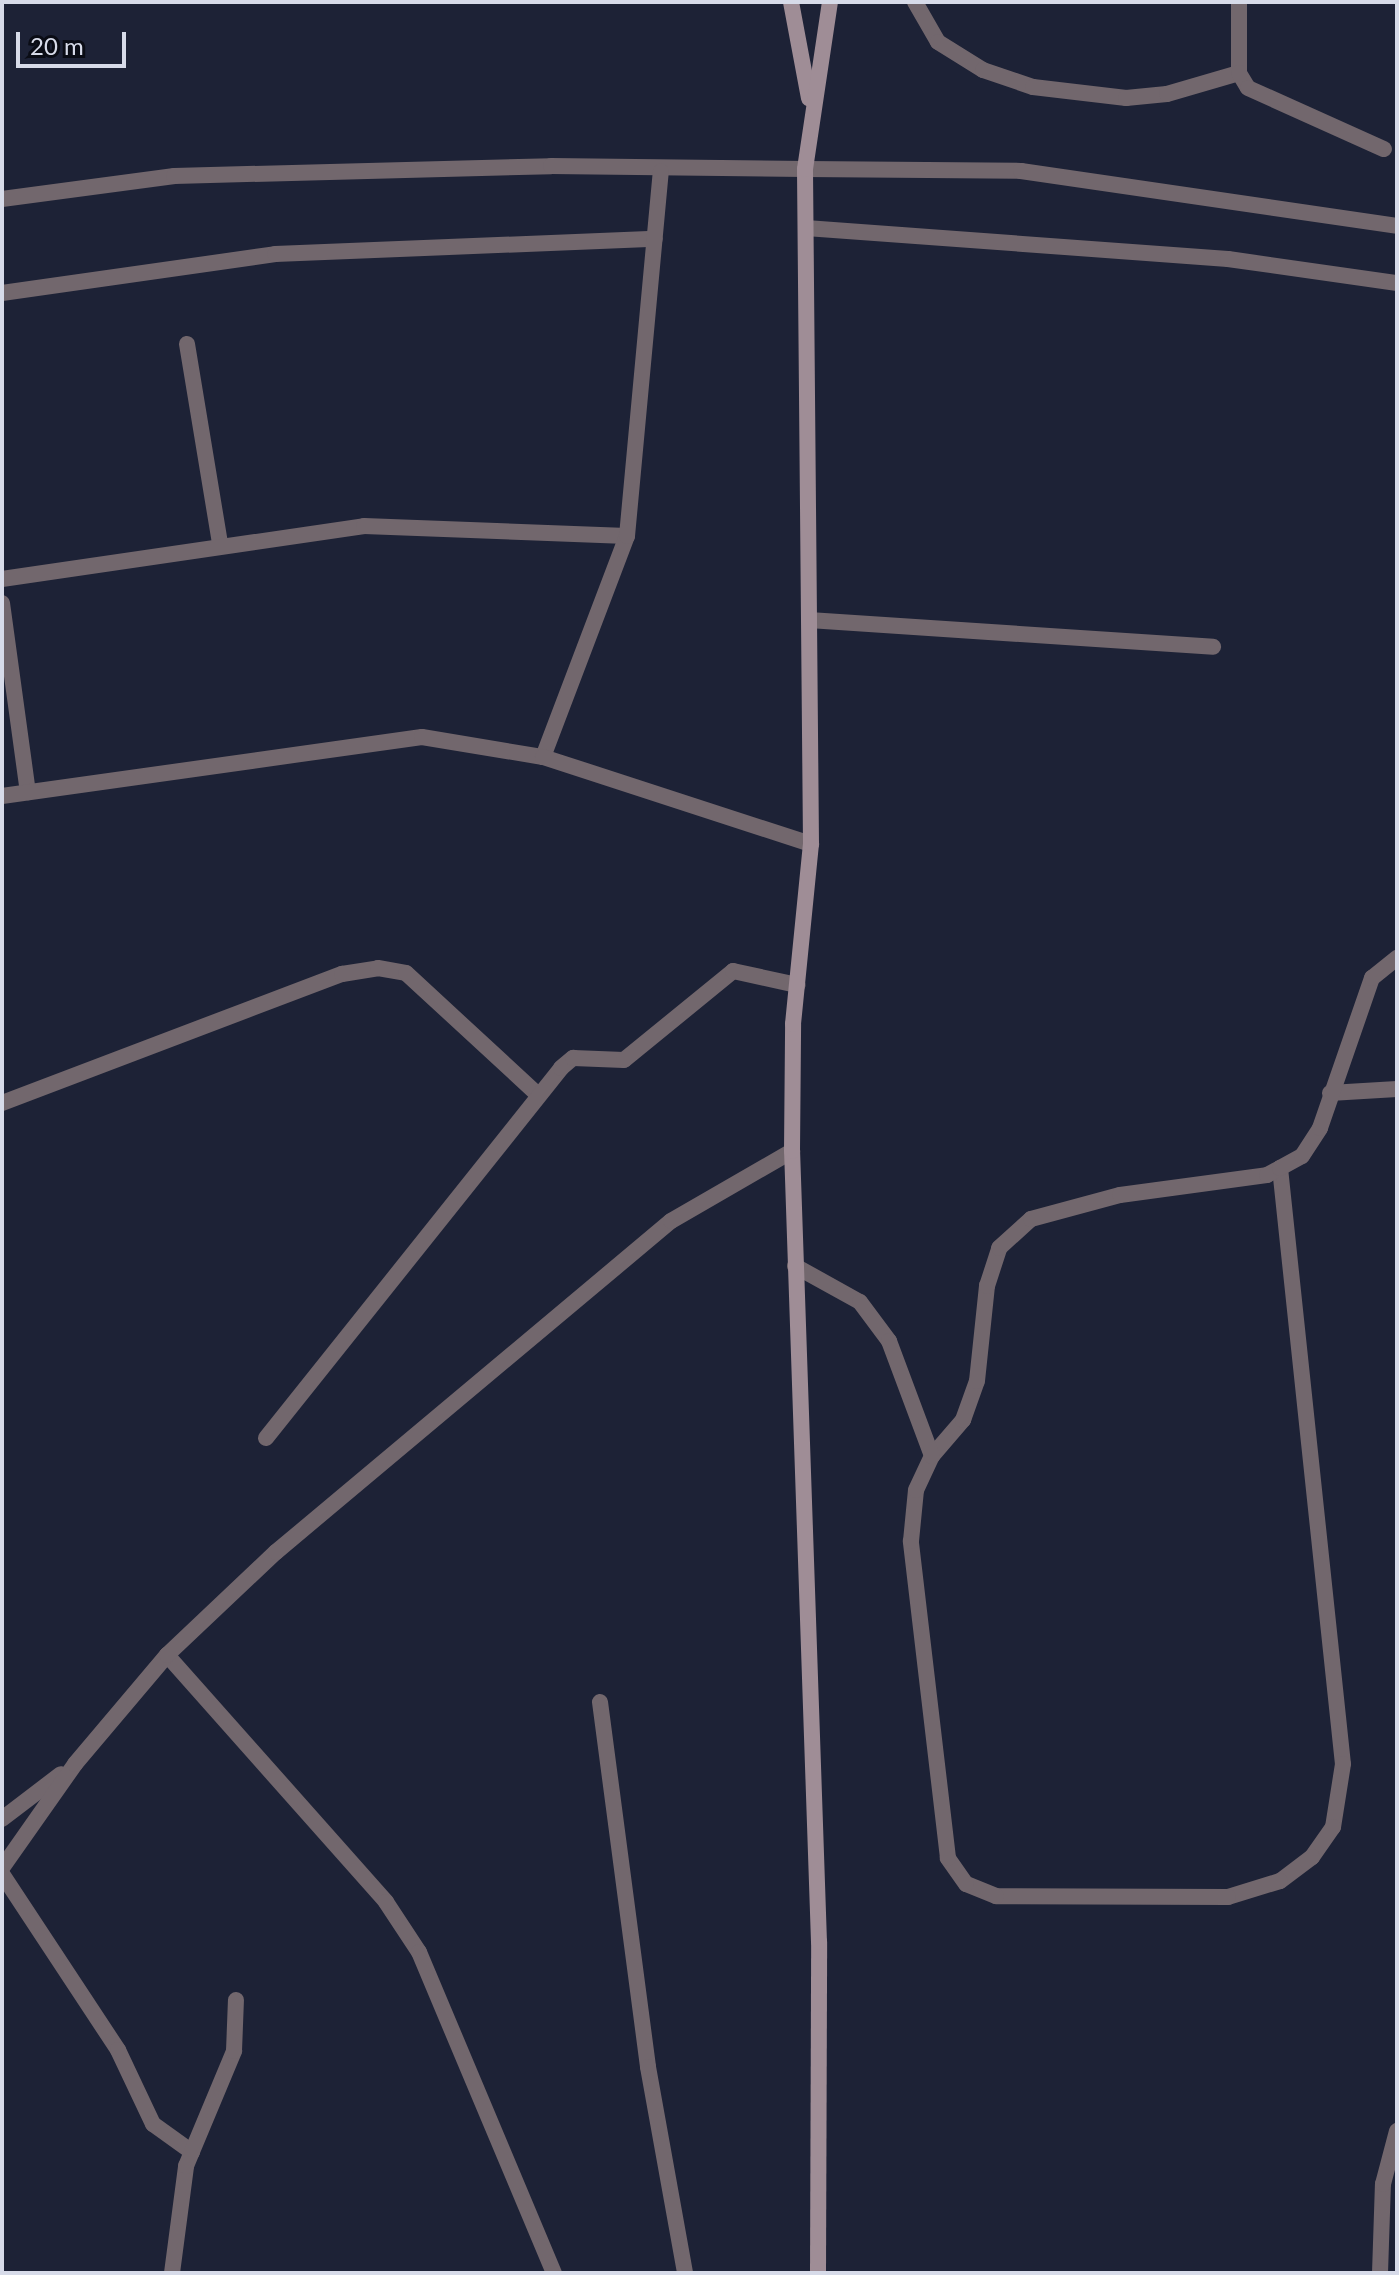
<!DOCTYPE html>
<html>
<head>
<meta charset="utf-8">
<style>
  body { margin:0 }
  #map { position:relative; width:1399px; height:2275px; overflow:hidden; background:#1d2236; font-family:Lato,sans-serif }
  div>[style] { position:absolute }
  .service>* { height:16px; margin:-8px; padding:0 8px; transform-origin:8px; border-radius:8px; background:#72676d }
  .minor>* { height:16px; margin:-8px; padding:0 8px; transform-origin:8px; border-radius:8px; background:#72676d }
  .tertiary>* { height:16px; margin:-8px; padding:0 8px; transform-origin:8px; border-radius:8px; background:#72676d }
  .secondary>* { height:16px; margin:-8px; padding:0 8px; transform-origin:8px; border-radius:8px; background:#9f8d96 }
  span { translate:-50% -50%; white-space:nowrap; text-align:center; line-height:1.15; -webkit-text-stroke:7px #0a0c15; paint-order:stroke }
  .frame { position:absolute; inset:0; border:4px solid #d7dbe9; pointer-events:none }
  .scale { position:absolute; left:16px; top:32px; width:110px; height:36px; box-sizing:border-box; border:4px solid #d7dbe9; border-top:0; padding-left:10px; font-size:24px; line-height:28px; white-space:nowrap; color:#d7dbe9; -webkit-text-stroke:6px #0a0c15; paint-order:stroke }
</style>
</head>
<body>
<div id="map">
  <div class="service">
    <div style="left:915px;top:2px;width:46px;rotate:60.1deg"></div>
    <div style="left:938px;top:42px;width:53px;rotate:31.9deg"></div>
    <div style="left:983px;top:70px;width:53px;rotate:18.8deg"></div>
    <div style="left:1033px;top:87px;width:94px;rotate:6.7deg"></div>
    <div style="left:1126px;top:98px;width:41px;rotate:-5.6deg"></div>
    <div style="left:1167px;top:94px;width:75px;rotate:-16.3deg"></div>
    <div style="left:1239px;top:2px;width:71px;rotate:90deg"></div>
    <div style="left:1239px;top:73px;width:17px;rotate:59deg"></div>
    <div style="left:1248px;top:88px;width:149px;rotate:24.2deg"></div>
    <div style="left:809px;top:620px;width:405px;rotate:3.8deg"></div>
    <div style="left:1330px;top:1093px;width:67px;rotate:-3.4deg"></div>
    <div style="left:2px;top:1103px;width:364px;rotate:-20.8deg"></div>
    <div style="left:342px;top:974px;width:36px;rotate:-9deg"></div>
    <div style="left:378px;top:968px;width:28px;rotate:10deg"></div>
    <div style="left:406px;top:973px;width:180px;rotate:42.7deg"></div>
    <div style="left:1280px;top:1168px;width:599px;rotate:83.97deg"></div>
    <div style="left:1343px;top:1764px;width:64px;rotate:99deg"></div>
    <div style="left:1333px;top:1827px;width:37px;rotate:125deg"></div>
    <div style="left:1312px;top:1857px;width:40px;rotate:143deg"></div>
    <div style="left:1280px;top:1881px;width:54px;rotate:162.9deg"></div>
    <div style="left:1228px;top:1897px;width:232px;rotate:-179.8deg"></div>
    <div style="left:996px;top:1896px;width:32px;rotate:-158deg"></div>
    <div style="left:966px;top:1884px;width:32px;rotate:-125deg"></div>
    <div style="left:948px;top:1858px;width:319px;rotate:-96.7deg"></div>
    <div style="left:911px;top:1541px;width:51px;rotate:-84.4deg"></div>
    <div style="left:916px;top:1490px;width:38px;rotate:-65deg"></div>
    <div style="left:932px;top:1456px;width:48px;rotate:-49.3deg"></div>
    <div style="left:963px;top:1420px;width:41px;rotate:-70.3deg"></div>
    <div style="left:977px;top:1381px;width:96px;rotate:-84deg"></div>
    <div style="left:987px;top:1286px;width:40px;rotate:-72deg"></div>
    <div style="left:999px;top:1248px;width:43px;rotate:-42.2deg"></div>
    <div style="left:1031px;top:1219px;width:92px;rotate:-15.1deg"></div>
    <div style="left:1120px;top:1195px;width:148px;rotate:-7.7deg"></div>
    <div style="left:1267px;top:1175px;width:15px;rotate:-28deg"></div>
    <div style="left:1280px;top:1168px;width:25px;rotate:-29deg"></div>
    <div style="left:1302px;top:1156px;width:33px;rotate:-57deg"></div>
    <div style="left:1320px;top:1128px;width:159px;rotate:-70.9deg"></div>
    <div style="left:1372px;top:978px;width:32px;rotate:-39deg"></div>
    <div style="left:795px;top:1266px;width:74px;rotate:29deg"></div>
    <div style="left:860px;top:1302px;width:49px;rotate:53.4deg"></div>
    <div style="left:889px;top:1341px;width:123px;rotate:69.5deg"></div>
  </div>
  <div class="minor">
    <div style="left:2px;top:199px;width:174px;rotate:-7.6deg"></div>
    <div style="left:174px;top:176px;width:377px;rotate:-1.5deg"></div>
    <div style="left:551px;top:166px;width:254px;rotate:0.7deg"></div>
    <div style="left:2px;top:293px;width:276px;rotate:-8.1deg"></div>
    <div style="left:275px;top:254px;width:380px;rotate:-2.3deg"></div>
    <div style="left:187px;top:344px;width:203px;rotate:80.6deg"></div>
    <div style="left:2px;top:579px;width:366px;rotate:-8.3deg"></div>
    <div style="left:364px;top:526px;width:263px;rotate:2.2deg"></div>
    <div style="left:2px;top:603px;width:191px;rotate:82.2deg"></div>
    <div style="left:543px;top:757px;width:236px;rotate:-69.2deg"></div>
    <div style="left:627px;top:536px;width:366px;rotate:-84.7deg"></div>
    <div style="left:2px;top:796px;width:424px;rotate:-8deg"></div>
    <div style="left:422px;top:737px;width:123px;rotate:9.4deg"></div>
    <div style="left:543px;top:757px;width:282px;rotate:18deg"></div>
    <div style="left:266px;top:1438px;width:473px;rotate:-51.4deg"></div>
    <div style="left:561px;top:1068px;width:16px;rotate:-40deg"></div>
    <div style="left:573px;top:1058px;width:51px;rotate:2.2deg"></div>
    <div style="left:624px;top:1060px;width:141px;rotate:-39.2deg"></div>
    <div style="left:733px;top:971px;width:66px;rotate:12.3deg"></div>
    <div style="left:167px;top:1655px;width:330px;rotate:48.4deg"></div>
    <div style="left:386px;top:1902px;width:60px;rotate:56.6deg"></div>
    <div style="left:419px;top:1952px;width:348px;rotate:67.2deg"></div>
    <div style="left:600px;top:1702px;width:368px;rotate:82.5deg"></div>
    <div style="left:648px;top:2067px;width:209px;rotate:79.8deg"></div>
    <div style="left:2px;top:1819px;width:74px;rotate:-37.3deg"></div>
    <div style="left:2px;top:1868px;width:127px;rotate:-54.9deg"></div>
    <div style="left:75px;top:1764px;width:143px;rotate:-49.8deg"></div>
    <div style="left:167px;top:1655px;width:150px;rotate:-43.4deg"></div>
    <div style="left:276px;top:1552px;width:515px;rotate:-39.96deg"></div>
    <div style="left:671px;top:1221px;width:140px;rotate:-30deg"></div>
    <div style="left:2px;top:1874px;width:211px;rotate:56.6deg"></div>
    <div style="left:118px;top:2050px;width:82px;rotate:64.7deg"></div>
    <div style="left:153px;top:2124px;width:48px;rotate:35.7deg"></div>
    <div style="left:172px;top:2273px;width:108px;rotate:-82.5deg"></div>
    <div style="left:186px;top:2166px;width:125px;rotate:-67.3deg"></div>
    <div style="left:234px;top:2051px;width:51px;rotate:-87.8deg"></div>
    <div style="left:1380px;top:2273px;width:89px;rotate:-88.1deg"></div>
    <div style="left:1383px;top:2184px;width:55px;rotate:-75.2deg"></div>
  </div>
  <div class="tertiary">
    <div style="left:805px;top:169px;width:216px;rotate:0.5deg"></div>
    <div style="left:1021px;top:171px;width:380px;rotate:8.3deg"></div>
    <div style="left:806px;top:228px;width:423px;rotate:4.2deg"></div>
    <div style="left:1228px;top:259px;width:171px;rotate:8.1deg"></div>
  </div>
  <div class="secondary">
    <div style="left:791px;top:2px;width:98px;rotate:79.4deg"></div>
    <div style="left:818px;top:2273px;width:331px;rotate:-89.8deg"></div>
    <div style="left:819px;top:1942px;width:791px;rotate:-91.95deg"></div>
    <div style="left:792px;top:1151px;width:127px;rotate:-89.5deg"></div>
    <div style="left:793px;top:1024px;width:181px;rotate:-84.3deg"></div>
    <div style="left:811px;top:844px;width:675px;rotate:-90.51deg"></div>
    <div style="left:805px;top:169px;width:169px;rotate:-81.5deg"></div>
  </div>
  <div class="frame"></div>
  <div class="scale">20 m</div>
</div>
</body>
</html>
